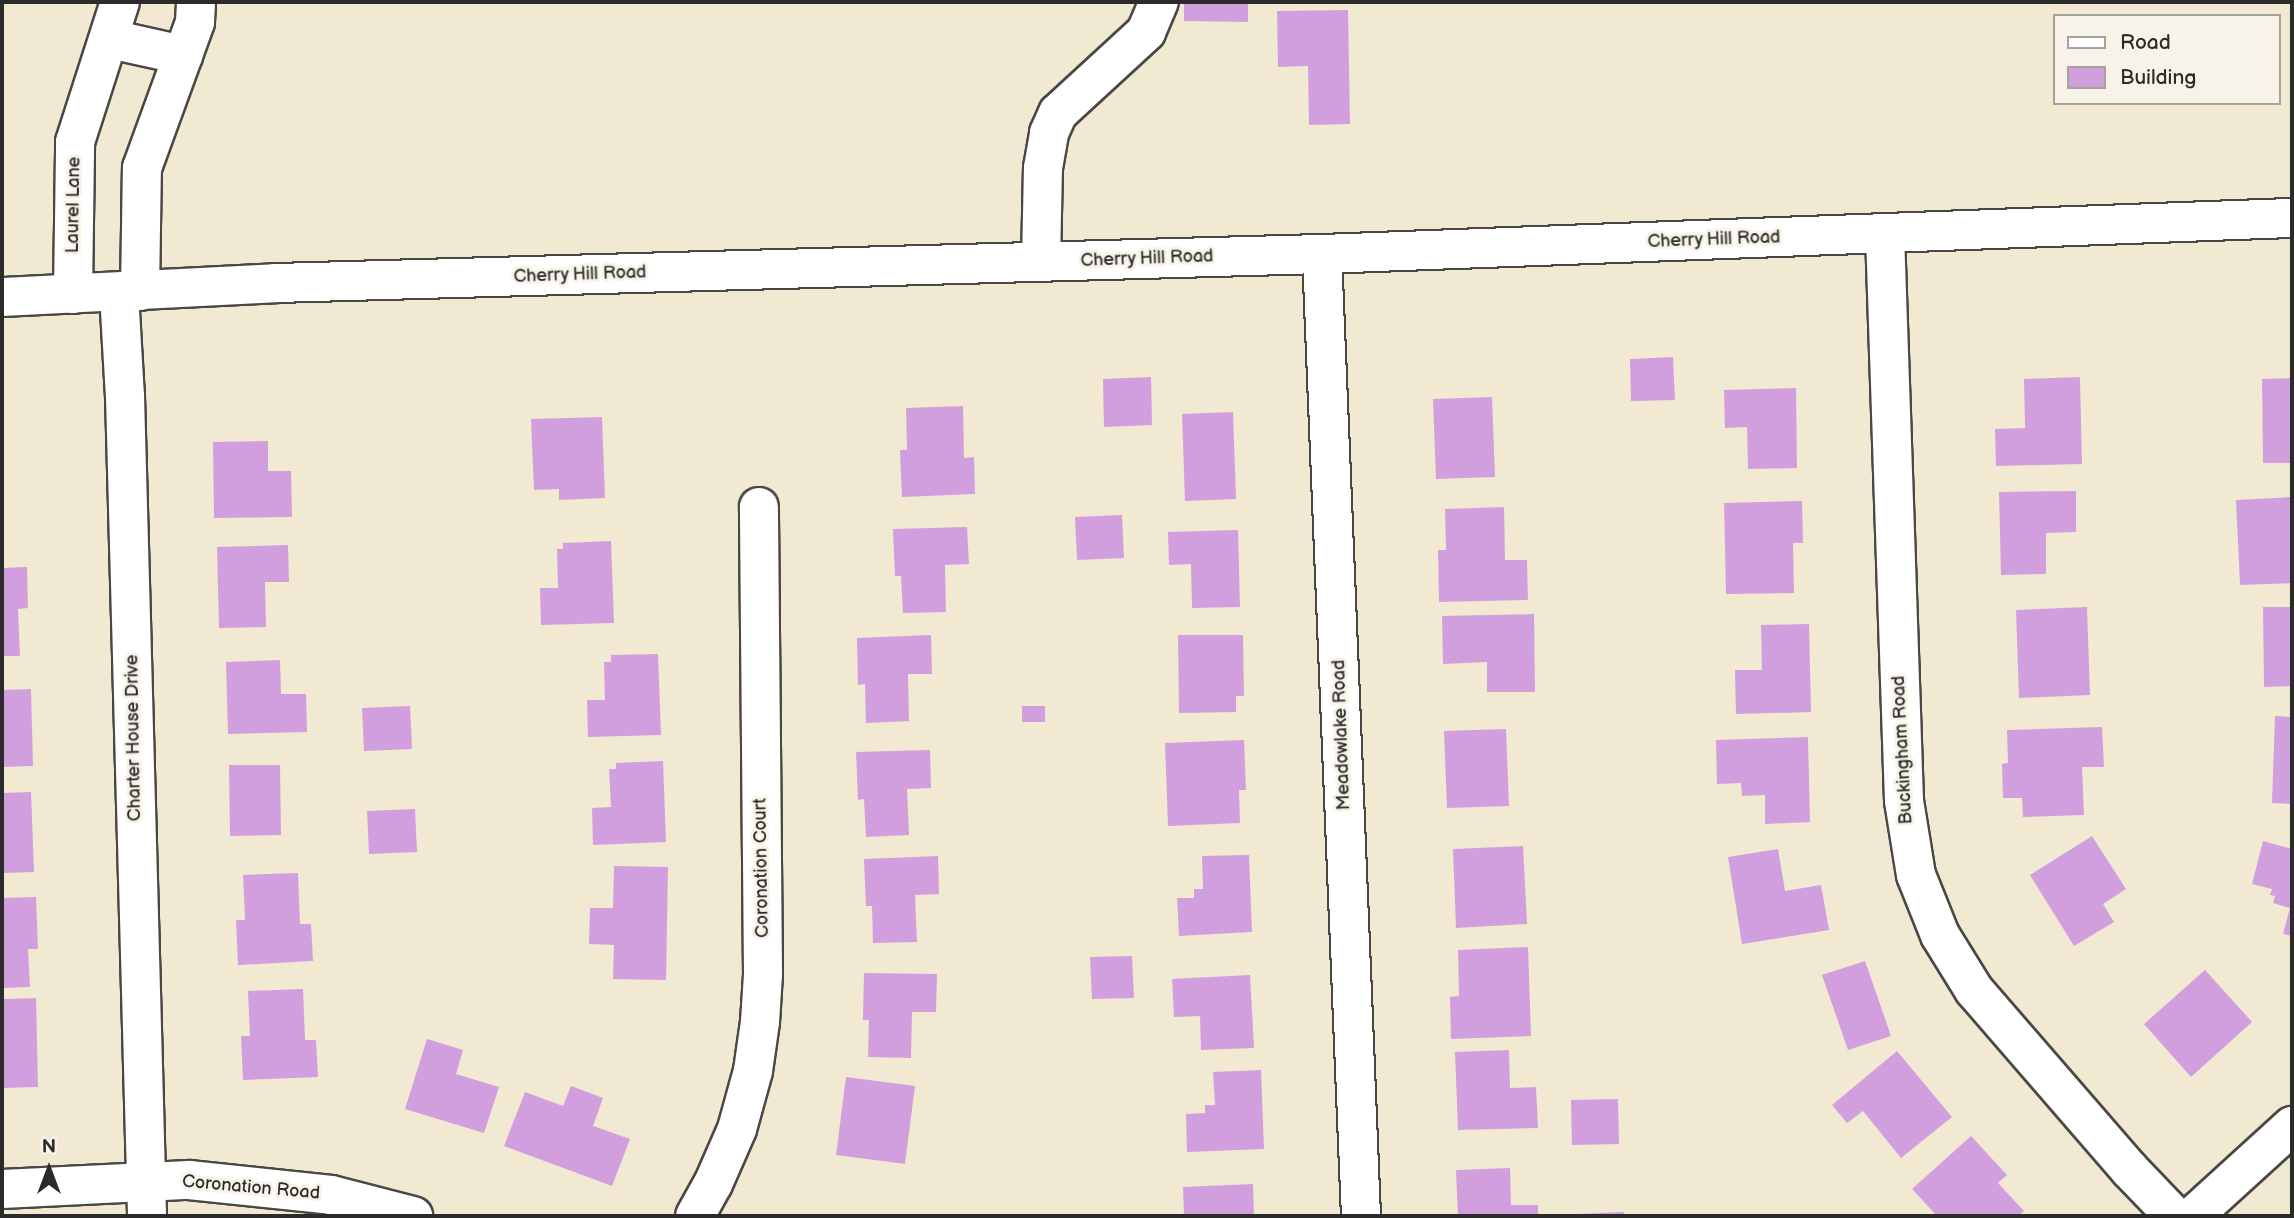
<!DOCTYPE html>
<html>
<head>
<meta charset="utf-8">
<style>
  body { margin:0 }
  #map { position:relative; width:2294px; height:1218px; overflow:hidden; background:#f1e9d2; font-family:"Balsamiq Sans",sans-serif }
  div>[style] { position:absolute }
  .building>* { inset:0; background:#d29fde }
  .roads { filter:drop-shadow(2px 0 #494844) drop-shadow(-2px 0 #494844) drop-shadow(0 2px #494844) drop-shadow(0 -2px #494844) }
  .minor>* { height:38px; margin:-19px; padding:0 19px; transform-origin:19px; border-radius:19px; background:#fff }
  .major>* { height:38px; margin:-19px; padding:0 19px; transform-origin:19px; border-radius:19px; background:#fff }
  span { translate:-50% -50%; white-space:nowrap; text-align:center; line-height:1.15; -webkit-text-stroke:6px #f7f3e8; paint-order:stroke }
  .street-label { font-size:18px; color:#2b2b2b }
  .frame { position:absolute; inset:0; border:4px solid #2b2b2b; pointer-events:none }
  .legend { position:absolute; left:2053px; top:14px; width:228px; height:91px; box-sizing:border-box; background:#f7f3e8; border:2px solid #a5a39c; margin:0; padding:9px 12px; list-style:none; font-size:21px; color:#2b2b2b }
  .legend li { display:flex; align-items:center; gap:14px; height:35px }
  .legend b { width:35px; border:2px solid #a5a39c }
  .north { position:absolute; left:14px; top:1134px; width:70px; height:70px; -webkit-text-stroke:5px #f7f3e8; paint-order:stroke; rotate:0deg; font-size:19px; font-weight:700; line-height:28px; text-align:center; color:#2b2b2b }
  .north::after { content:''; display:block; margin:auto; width:24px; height:32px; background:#2b2b2b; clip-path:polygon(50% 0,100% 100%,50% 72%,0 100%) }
</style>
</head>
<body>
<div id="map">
  <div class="building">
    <div style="clip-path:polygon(1184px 2px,1248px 2px,1248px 22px,1184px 21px)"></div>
    <div style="clip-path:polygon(1348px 10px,1350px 124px,1309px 125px,1308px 66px,1278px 67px,1277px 11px)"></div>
    <div style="clip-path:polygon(1673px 357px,1675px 400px,1631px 401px,1630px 359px)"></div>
    <div style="clip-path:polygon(1151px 377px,1152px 425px,1104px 427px,1103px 379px)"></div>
    <div style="clip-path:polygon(2080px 377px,2082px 464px,1996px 466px,1995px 429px,2025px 428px,2024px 379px)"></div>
    <div style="clip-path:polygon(2292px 378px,2292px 463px,2263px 463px,2262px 379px)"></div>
    <div style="clip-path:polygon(1796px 388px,1797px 468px,1748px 469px,1747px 427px,1725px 428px,1724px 390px)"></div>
    <div style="clip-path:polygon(1492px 397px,1495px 477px,1436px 479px,1433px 399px)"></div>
    <div style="clip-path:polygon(963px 406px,964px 458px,974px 457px,975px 494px,902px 497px,900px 450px,907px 450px,906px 408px)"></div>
    <div style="clip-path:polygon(1233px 412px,1236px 499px,1185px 501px,1182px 414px)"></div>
    <div style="clip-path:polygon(602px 417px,605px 498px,559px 500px,559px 489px,534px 490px,531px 419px)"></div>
    <div style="clip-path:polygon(268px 441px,268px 471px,291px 471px,292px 517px,214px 518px,213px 442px)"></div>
    <div style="clip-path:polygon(2076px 491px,2076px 532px,2046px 533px,2046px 574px,2001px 575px,1999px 492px)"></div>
    <div style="clip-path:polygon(2292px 497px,2292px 583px,2240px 585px,2236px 500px)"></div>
    <div style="clip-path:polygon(1802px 501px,1803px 543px,1793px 543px,1794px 593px,1726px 594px,1724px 503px)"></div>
    <div style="clip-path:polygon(1504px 507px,1505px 560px,1527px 560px,1528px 600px,1439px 602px,1438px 550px,1446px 550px,1445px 509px)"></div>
    <div style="clip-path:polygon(1122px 515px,1124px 558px,1077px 560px,1075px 517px)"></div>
    <div style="clip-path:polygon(967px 527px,969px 564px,945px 565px,946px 612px,903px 613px,901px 576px,895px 576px,893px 529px)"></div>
    <div style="clip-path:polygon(1238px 530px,1240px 607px,1192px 608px,1191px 564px,1169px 565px,1168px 532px)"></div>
    <div style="clip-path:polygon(611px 541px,614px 623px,541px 625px,540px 588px,558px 588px,557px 549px,563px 549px,563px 543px)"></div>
    <div style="clip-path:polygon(288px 545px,289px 582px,265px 582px,266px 627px,219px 628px,217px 547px)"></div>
    <div style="clip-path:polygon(27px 567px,28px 608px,18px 609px,20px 656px,2px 656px,2px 568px)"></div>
    <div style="clip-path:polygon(2087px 607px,2090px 695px,2019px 698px,2016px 610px)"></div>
    <div style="clip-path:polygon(2263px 607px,2292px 607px,2292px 686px,2264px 687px)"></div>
    <div style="clip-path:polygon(1534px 614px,1535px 692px,1487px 692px,1487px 662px,1443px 664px,1442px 616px)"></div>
    <div style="clip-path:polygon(1809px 624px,1811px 712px,1736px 714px,1735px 670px,1762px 670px,1761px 625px)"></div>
    <div style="clip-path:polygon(931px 635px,932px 674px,908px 674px,909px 721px,866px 723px,865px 684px,858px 685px,857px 638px)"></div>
    <div style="clip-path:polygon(1178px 635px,1243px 635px,1244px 696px,1236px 696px,1236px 712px,1179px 713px)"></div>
    <div style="clip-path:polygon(658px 654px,661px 735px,588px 737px,587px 700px,605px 700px,604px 662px,611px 662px,611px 655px)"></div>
    <div style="clip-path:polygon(280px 660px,281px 694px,306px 694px,307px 732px,228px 734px,226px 662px)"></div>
    <div style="clip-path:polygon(31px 689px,33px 766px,2px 767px,2px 690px)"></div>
    <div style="clip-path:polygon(410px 706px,412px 749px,364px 751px,362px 708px)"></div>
    <div style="clip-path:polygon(1022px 706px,1045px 706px,1045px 722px,1022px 722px)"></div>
    <div style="clip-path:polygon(2275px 716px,2292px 717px,2292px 804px,2272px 803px)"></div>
    <div style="clip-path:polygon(2102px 727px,2104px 767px,2082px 767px,2084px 815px,2023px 817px,2022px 798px,2003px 798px,2002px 764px,2008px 763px,2007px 730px)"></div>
    <div style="clip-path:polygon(1506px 729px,1509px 806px,1447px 808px,1444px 731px)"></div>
    <div style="clip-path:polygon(1808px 737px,1810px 822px,1765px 824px,1765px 795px,1742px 796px,1741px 783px,1717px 784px,1716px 740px)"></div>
    <div style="clip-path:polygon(1244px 740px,1246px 790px,1239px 790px,1240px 823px,1168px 826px,1165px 743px)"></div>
    <div style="clip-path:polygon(930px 750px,931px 788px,907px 789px,909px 835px,866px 837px,864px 799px,858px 800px,856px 752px)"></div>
    <div style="clip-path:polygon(663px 761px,666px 842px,593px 845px,592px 808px,611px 807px,609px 769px,616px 769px,616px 763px)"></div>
    <div style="clip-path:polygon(229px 765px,280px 765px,281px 835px,230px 836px)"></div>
    <div style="clip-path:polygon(31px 792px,34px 872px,2px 873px,2px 793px)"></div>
    <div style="clip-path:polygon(415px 809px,417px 852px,369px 854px,367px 811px)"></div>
    <div style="clip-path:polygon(2092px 836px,2126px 889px,2103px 904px,2114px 922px,2074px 946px,2030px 875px)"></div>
    <div style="clip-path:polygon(2263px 841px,2292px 849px,2292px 936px,2283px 934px,2290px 908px,2273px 903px,2275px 896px,2270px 895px,2272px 889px,2252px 884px)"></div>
    <div style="clip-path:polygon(1523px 846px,1527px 924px,1456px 928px,1453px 849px)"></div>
    <div style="clip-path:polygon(1778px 849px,1785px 891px,1821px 885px,1829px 930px,1742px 944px,1728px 857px)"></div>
    <div style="clip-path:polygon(1249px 855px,1252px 932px,1179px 936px,1177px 898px,1194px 898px,1194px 889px,1203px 889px,1202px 856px)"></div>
    <div style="clip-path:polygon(938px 856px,939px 894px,915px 895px,917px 942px,873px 943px,872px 906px,866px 906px,864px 859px)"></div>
    <div style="clip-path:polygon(614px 866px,668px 867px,666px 980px,613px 979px,614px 945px,589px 944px,590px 908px,613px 908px)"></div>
    <div style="clip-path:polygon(298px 873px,300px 924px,311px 924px,313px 961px,238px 965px,236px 920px,245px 920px,243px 875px)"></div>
    <div style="clip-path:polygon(36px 897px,38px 949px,28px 949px,30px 987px,2px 988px,2px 898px)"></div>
    <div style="clip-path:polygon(1528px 947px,1531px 1036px,1451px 1039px,1450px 997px,1459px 996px,1458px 950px)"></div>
    <div style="clip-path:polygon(1132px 956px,1134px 998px,1092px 999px,1090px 957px)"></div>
    <div style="clip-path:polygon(1865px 961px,1891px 1036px,1848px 1050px,1822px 975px)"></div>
    <div style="clip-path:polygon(2205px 970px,2252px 1022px,2191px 1077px,2144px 1024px)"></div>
    <div style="clip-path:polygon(864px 973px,937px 974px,936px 1012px,912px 1012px,911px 1058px,868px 1057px,869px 1020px,863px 1020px)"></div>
    <div style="clip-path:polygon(1250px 975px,1254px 1048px,1201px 1050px,1200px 1016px,1174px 1017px,1172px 979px)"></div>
    <div style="clip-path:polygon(303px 989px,305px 1040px,316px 1040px,318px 1077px,243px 1080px,241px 1036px,250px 1036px,248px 991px)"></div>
    <div style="clip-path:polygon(36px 998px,38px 1087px,2px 1088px,2px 999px)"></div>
    <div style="clip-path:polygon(427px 1039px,463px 1050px,456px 1074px,499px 1087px,484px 1133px,405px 1109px)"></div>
    <div style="clip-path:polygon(1509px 1050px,1510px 1088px,1536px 1087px,1538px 1128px,1458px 1130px,1455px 1052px)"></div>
    <div style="clip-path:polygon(1897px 1051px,1952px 1117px,1901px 1158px,1863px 1111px,1847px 1123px,1832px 1105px)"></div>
    <div style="clip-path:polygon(1261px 1070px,1264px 1149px,1187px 1152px,1186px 1114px,1205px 1113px,1205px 1105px,1215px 1105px,1213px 1072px)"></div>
    <div style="clip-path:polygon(846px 1077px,915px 1086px,905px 1164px,836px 1155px)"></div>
    <div style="clip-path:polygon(571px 1086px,603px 1098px,593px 1126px,630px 1139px,612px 1186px,504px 1146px,525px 1092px,563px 1106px)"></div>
    <div style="clip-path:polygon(1618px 1099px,1619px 1144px,1572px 1145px,1571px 1100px)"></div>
    <div style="clip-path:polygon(1971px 1136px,2007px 1175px,1998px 1183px,2024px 1211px,2018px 1216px,1937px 1216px,1912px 1189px)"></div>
    <div style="clip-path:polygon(1510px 1168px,1511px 1205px,1538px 1205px,1538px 1216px,1458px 1216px,1456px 1170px)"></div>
    <div style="clip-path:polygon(1253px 1184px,1254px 1216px,1184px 1216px,1183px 1187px)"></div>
    <div style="clip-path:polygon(1624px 1212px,1624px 1216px,1576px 1216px,1576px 1214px)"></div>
  </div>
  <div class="roads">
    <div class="minor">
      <div style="left:110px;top:39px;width:75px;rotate:12.4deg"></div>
      <div style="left:1885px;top:234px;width:567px;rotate:88.08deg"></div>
      <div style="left:1904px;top:801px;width:75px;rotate:80.8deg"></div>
      <div style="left:1916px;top:875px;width:65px;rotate:68.2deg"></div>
      <div style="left:1940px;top:935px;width:65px;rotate:58.3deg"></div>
      <div style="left:1974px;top:990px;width:237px;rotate:49.1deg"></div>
      <div style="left:2129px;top:1169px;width:65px;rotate:46.2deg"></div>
      <div style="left:1322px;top:254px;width:963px;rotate:87.68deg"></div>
      <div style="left:1041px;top:262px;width:94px;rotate:-88.8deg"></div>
      <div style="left:1043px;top:168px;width:36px;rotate:-80deg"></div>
      <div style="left:1049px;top:133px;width:22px;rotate:-66deg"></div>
      <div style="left:1058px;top:113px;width:120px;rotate:-42.6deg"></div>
      <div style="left:1146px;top:32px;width:33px;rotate:-67deg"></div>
      <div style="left:140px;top:291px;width:123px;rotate:-89.1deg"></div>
      <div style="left:142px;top:168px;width:155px;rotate:-70deg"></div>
      <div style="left:195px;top:22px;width:20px;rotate:-87deg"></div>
      <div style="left:119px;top:293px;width:103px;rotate:86.7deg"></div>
      <div style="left:125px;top:396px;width:820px;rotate:88.46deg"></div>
      <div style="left:73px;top:294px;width:152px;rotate:-89.2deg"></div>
      <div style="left:75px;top:142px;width:147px;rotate:-72.2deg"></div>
      <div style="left:2px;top:1189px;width:187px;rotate:-2.8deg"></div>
      <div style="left:189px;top:1180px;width:143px;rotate:6deg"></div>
      <div style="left:331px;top:1195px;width:85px;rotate:14.4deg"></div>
      <div style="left:695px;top:1216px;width:37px;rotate:-61deg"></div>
      <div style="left:713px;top:1184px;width:60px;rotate:-66.4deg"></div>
      <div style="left:737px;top:1129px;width:60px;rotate:-74.6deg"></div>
      <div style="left:753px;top:1071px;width:49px;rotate:-81.9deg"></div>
      <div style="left:760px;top:1022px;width:48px;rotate:-86.4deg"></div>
      <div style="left:763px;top:974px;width:467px;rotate:-90.5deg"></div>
      <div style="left:2193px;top:1216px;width:134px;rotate:-42.3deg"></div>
    </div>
    <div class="major">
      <div style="left:2px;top:297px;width:274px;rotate:-2.9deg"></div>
      <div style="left:276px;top:283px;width:1046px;rotate:-1.59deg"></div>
      <div style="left:1322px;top:254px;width:971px;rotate:-2.13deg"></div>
    </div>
  </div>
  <div class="street-label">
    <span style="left:74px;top:205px;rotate:-89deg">Laurel Lane</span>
    <span style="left:1714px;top:240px;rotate:-2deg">Cherry Hill Road</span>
    <span style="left:1147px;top:259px;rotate:-2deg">Cherry Hill Road</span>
    <span style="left:580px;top:275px;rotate:-2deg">Cherry Hill Road</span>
    <span style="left:1342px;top:735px;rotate:-92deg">Meadowlake Road</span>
    <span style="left:134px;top:738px;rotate:-91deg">Charter House Drive</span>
    <span style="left:1903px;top:750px;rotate:-93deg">Buckingham Road</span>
    <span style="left:762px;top:868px;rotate:-91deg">Coronation Court</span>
    <span style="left:251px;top:1188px;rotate:5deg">Coronation Road</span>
  </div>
  <div class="frame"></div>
  <ul class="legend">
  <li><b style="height:9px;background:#fff"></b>Road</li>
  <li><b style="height:19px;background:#d29fde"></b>Building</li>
  </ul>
  <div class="north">N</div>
</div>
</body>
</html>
